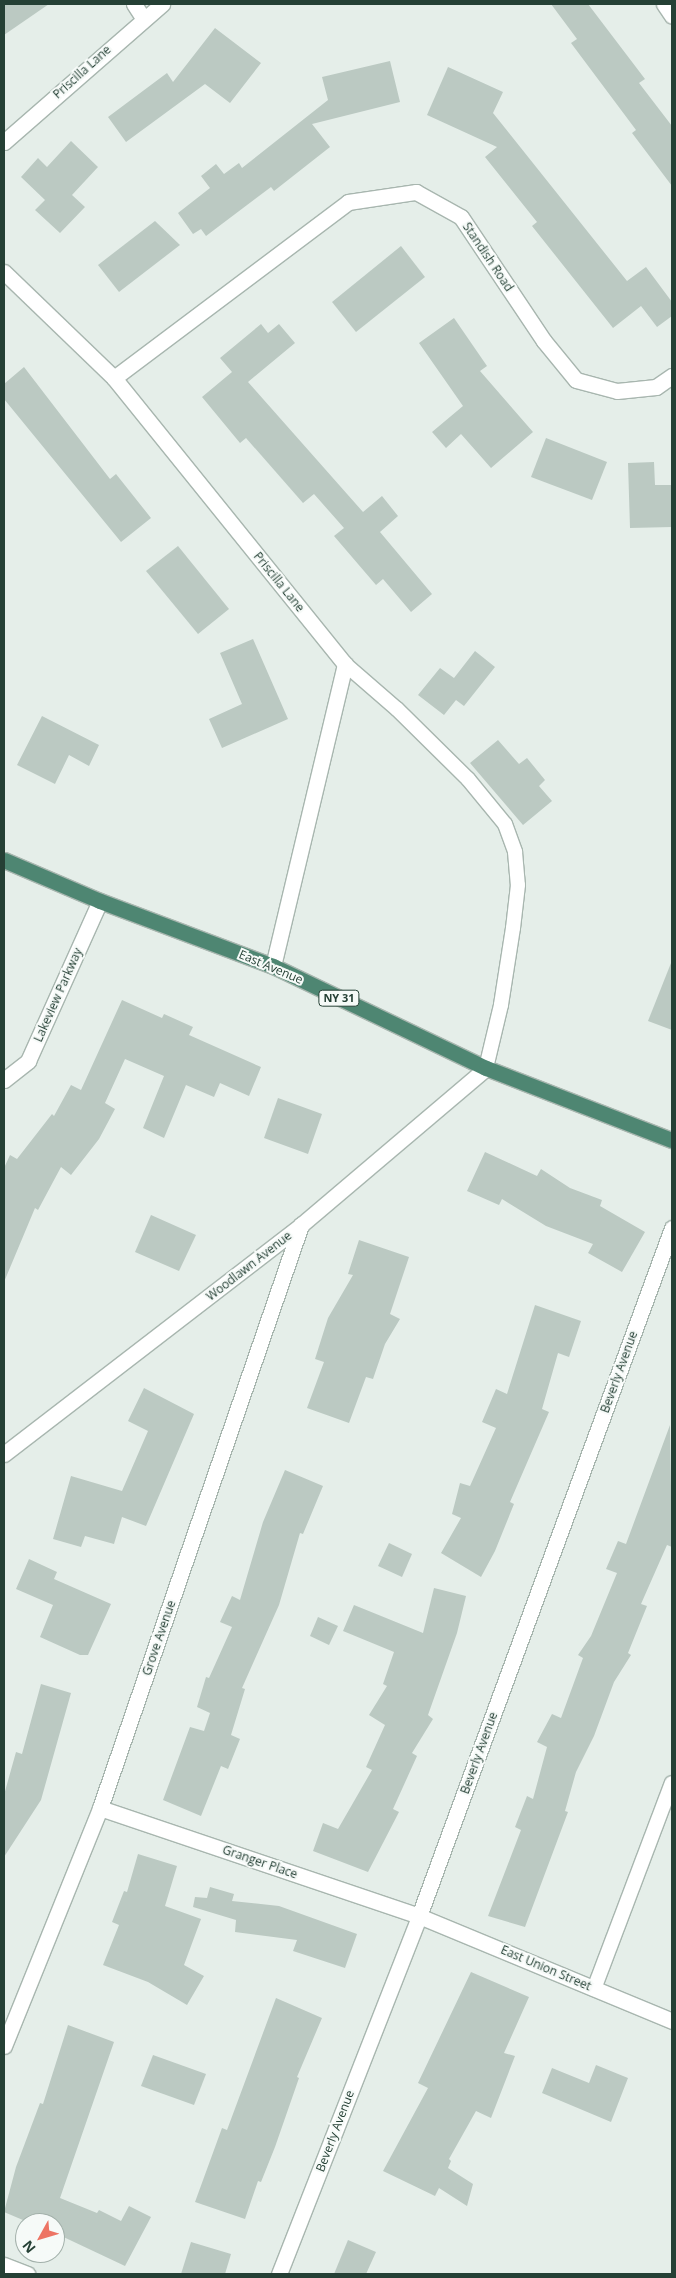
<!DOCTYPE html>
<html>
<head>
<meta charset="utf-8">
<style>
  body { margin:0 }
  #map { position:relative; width:676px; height:2278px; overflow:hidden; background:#e5eee9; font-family:"Open Sans",sans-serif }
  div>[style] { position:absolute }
  .building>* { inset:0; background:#bbc9c2 }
  .roads { filter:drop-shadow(1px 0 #a8b6af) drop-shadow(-1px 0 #a8b6af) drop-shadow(0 1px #a8b6af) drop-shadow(0 -1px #a8b6af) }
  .service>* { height:14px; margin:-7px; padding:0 7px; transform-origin:7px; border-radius:7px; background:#fff }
  .minor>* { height:15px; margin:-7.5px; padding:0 7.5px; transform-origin:7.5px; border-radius:7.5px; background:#fff }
  .trunk>* { height:15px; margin:-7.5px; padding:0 7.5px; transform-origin:7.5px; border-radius:7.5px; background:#4e8672 }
  span { translate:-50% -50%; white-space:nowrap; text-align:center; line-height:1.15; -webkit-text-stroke:4px #f6faf8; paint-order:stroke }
  .shield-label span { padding:1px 4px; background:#f6faf8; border:1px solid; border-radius:4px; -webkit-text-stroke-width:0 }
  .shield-label { font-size:11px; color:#254035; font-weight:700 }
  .street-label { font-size:12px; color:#254035 }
  .frame { position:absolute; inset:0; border:5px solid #254035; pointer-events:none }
  .north { position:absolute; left:15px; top:2213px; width:50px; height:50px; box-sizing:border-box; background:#f6faf8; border:1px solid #a2b0aa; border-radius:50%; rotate:231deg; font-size:14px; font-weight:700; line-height:20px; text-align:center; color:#254035 }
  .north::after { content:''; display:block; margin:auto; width:18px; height:22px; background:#ed7464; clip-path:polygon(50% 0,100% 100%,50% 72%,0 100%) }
</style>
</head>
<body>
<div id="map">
  <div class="building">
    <div style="clip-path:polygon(4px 4px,49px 4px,4px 35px)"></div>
    <div style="clip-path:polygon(551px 4px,588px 4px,645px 79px,639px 83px,672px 126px,672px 186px,632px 133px,636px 130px,571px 43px,577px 39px)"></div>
    <div style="clip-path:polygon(215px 28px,261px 63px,230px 103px,205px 84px,126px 142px,108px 117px,167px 73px,173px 82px)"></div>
    <div style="clip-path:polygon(390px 61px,400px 102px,312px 124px,330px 147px,274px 191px,271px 187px,206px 236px,201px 229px,193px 234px,178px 213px,210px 188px,201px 176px,216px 164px,224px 174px,239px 163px,242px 168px,328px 100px,322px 77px)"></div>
    <div style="clip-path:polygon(448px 67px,503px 92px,493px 113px,627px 281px,646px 267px,672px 302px,672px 316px,657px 327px,641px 306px,613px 328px,532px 226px,537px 222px,485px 157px,497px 147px,427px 115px)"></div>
    <div style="clip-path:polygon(71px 141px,98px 167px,72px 195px,85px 207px,60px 233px,35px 210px,45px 200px,21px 177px,38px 158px,47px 167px)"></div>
    <div style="clip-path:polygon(155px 221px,180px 245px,119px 292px,98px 265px)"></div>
    <div style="clip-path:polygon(401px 246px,425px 277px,356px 332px,332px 302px)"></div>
    <div style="clip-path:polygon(454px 318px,487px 366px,480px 371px,533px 432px,491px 468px,461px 434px,446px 448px,432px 432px,463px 406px,419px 343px)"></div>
    <div style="clip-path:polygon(261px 324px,268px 333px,279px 324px,295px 343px,248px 382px,363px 512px,382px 496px,398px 516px,380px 532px,432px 594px,411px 612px,383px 579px,376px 585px,334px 536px,344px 528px,314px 494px,303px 503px,246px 438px,240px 443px,202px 397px,232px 372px,220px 358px)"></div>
    <div style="clip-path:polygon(24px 367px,110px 479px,116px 474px,151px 518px,121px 542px,4px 399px,4px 384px)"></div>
    <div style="clip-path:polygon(546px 438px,607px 462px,592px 500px,531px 477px)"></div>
    <div style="clip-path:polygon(654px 462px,655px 485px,672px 485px,672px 527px,630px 528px,628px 463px)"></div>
    <div style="clip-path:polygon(178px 546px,229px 609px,198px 634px,146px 571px)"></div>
    <div style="clip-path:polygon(253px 639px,288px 719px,222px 748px,209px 719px,242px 704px,220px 653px)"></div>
    <div style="clip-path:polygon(475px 651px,495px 667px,464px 706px,456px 700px,444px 715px,418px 695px,440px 668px,454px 678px)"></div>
    <div style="clip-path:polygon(42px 716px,99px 745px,89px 766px,69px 755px,55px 784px,17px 765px)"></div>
    <div style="clip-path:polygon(498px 740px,519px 764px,527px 758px,545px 780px,539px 786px,552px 801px,523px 825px,470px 763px)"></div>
    <div style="clip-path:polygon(671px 963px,672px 963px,672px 1030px,648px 1021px)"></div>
    <div style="clip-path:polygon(122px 1000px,162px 1018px,164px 1014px,193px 1027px,189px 1035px,261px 1067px,249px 1096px,220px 1083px,214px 1097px,186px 1085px,164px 1138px,143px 1128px,164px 1076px,125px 1059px,105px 1103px,115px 1109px,99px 1139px,71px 1175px,61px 1167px,38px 1210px,35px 1208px,4px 1282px,4px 1168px,10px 1155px,17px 1159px,52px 1114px,54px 1116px,71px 1085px,81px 1090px)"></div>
    <div style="clip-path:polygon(278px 1098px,322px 1114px,308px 1154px,264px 1138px)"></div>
    <div style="clip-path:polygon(485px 1152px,537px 1176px,541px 1169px,570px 1188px,602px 1200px,600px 1206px,645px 1232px,622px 1272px,588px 1253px,593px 1244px,546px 1226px,502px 1199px,499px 1205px,467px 1191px)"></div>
    <div style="clip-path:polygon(151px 1215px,196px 1235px,179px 1271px,135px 1252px)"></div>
    <div style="clip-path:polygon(359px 1240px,409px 1257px,390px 1314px,400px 1319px,385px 1344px,373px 1379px,366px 1377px,349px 1423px,307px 1408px,324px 1362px,315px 1359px,328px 1318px,353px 1275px,348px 1274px)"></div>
    <div style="clip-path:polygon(535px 1305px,581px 1321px,569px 1357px,558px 1353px,542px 1409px,549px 1412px,510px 1502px,514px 1504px,495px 1551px,481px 1577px,441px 1553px,461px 1518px,452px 1514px,460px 1483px,470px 1486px,496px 1428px,482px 1422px,496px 1389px,507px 1394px)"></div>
    <div style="clip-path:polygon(144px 1388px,194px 1414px,146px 1526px,122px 1517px,114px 1544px,85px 1536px,81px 1547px,53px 1539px,71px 1476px,122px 1491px,148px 1431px,128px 1421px)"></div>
    <div style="clip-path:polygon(670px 1425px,672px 1547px,667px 1545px,641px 1604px,647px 1606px,628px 1653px,631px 1655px,614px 1682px,594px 1736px,576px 1772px,565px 1811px,568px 1812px,525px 1927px,488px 1916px,521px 1830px,515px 1827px,527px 1796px,533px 1799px,547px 1747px,537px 1742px,552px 1714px,561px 1718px,583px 1658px,578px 1655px,591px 1636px,617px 1573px,606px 1569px,618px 1541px,626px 1544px)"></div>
    <div style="clip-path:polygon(285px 1470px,323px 1486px,303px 1534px,300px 1533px,279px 1605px,242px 1688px,245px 1689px,231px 1735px,240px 1739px,228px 1769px,221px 1766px,201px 1816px,163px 1800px,190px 1727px,204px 1731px,210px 1713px,197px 1707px,206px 1677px,209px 1678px,232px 1627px,220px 1622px,232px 1596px,240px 1600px,263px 1522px)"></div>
    <div style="clip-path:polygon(389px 1543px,412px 1554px,402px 1577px,378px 1566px)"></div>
    <div style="clip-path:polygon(29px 1559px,57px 1572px,54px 1579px,111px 1604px,88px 1655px,80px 1655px,40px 1637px,53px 1605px,16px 1589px)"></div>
    <div style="clip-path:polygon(434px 1588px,466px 1596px,457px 1633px,428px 1715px,433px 1719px,412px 1753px,417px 1756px,393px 1809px,399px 1812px,368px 1872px,313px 1851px,323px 1823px,338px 1829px,372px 1770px,366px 1767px,385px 1725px,369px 1715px,387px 1686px,383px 1684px,394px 1652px,343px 1631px,354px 1605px,423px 1633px)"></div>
    <div style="clip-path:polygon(318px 1617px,338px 1626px,329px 1645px,310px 1636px)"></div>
    <div style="clip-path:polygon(41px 1684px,71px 1693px,41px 1800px,4px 1857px,4px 1795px,16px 1752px,22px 1754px)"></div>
    <div style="clip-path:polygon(138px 1854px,177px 1866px,165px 1906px,201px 1919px,184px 1965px,204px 1976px,187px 2005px,148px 1982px,103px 1965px,119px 1925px,112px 1922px,124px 1891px,127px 1892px)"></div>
    <div style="clip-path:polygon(210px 1887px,234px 1894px,232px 1901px,279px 1906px,357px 1934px,345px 1968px,293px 1951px,297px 1940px,235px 1932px,236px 1920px,193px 1907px,195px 1897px,207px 1898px)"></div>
    <div style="clip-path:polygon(471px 1972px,529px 1997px,504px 2053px,515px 2056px,491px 2118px,476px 2111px,449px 2159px,451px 2161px,448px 2168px,473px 2184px,467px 2206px,439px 2188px,435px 2196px,383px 2171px,428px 2088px,418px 2083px)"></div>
    <div style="clip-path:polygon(276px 1998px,322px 2018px,297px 2077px,299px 2078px,275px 2147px,261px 2182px,258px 2181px,245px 2219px,195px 2202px,222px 2128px,227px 2130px)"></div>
    <div style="clip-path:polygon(68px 2025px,114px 2042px,60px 2198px,97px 2213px,99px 2210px,121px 2221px,129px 2206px,151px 2217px,125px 2266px,55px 2233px,55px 2223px,30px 2223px,4px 2212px,16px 2167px,40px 2103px,43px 2104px)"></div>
    <div style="clip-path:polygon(153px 2055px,206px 2074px,194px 2105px,141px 2086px)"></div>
    <div style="clip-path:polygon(596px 2065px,628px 2078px,611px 2122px,542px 2093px,552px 2068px,589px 2083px)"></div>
    <div style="clip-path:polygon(348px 2240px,376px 2252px,366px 2274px,334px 2274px)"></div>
    <div style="clip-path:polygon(191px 2242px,231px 2254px,225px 2274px,181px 2274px)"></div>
  </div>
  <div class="roads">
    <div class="service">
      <div style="left:345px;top:664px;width:69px;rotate:40.9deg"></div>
      <div style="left:397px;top:709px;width:100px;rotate:44.6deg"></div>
      <div style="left:468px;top:779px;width:58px;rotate:50.6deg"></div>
      <div style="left:505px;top:824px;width:30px;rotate:70deg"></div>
      <div style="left:515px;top:852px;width:33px;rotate:85deg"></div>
      <div style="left:518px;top:885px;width:43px;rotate:96.6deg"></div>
      <div style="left:513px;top:928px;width:78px;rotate:98.9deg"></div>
      <div style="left:501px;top:1005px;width:65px;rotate:103.4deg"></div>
      <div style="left:594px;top:1989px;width:220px;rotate:-69.3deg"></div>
    </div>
    <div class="minor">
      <div style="left:134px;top:4px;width:17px;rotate:57deg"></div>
      <div style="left:664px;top:4px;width:14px;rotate:56deg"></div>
      <div style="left:4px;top:142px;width:210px;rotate:-41.1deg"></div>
      <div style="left:4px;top:272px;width:153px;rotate:43.9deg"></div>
      <div style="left:114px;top:378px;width:368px;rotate:51.1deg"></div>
      <div style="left:345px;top:664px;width:310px;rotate:103.4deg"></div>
      <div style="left:114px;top:378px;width:293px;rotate:-36.9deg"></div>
      <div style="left:348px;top:202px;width:69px;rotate:-8.4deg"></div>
      <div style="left:416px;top:192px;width:51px;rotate:29.1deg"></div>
      <div style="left:461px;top:217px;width:149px;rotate:56.2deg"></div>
      <div style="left:544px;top:341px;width:50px;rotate:50.6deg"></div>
      <div style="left:576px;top:380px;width:42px;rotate:15deg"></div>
      <div style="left:617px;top:391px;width:39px;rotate:-6deg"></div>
      <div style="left:656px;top:387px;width:19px;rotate:-35deg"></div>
      <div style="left:4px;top:1080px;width:31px;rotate:-38deg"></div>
      <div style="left:28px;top:1061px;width:175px;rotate:-65.8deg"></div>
      <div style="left:4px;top:1454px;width:375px;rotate:-37.6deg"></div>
      <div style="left:301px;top:1225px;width:243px;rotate:-40.3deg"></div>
      <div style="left:100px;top:1808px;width:337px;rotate:18.7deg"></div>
      <div style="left:419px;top:1916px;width:274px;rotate:22.5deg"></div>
      <div style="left:4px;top:2046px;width:257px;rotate:-68deg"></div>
      <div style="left:100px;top:1808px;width:617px;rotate:-70.98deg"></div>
      <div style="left:4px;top:2265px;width:25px;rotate:21deg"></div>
      <div style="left:279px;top:2274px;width:384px;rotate:-68.6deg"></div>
      <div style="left:419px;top:1916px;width:733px;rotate:-69.81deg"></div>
    </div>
    <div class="trunk">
      <div style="left:4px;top:860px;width:104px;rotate:23.1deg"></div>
      <div style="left:100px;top:901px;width:185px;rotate:20.6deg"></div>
      <div style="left:273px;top:966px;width:236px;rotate:25.6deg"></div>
      <div style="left:486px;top:1068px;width:199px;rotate:21.2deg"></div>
    </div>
  </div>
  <div class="shield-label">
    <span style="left:339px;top:998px">NY 31</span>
  </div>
  <div class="street-label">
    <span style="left:82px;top:72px;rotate:-42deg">Priscilla Lane</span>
    <span style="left:488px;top:257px;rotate:56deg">Standish Road</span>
    <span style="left:279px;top:582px;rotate:51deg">Priscilla Lane</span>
    <span style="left:271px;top:967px;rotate:23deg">East Avenue</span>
    <span style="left:58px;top:995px;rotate:-66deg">Lakeview Parkway</span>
    <span style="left:249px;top:1266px;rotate:-38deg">Woodlawn Avenue</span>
    <span style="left:619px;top:1372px;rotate:-70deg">Beverly Avenue</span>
    <span style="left:159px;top:1638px;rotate:-71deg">Grove Avenue</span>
    <span style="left:479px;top:1753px;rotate:-70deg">Beverly Avenue</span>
    <span style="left:260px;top:1862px;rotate:19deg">Granger Place</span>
    <span style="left:546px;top:1968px;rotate:23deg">East Union Street</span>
    <span style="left:335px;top:2131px;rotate:-69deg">Beverly Avenue</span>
  </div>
  <div class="frame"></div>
  <div class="north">N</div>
</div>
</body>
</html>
